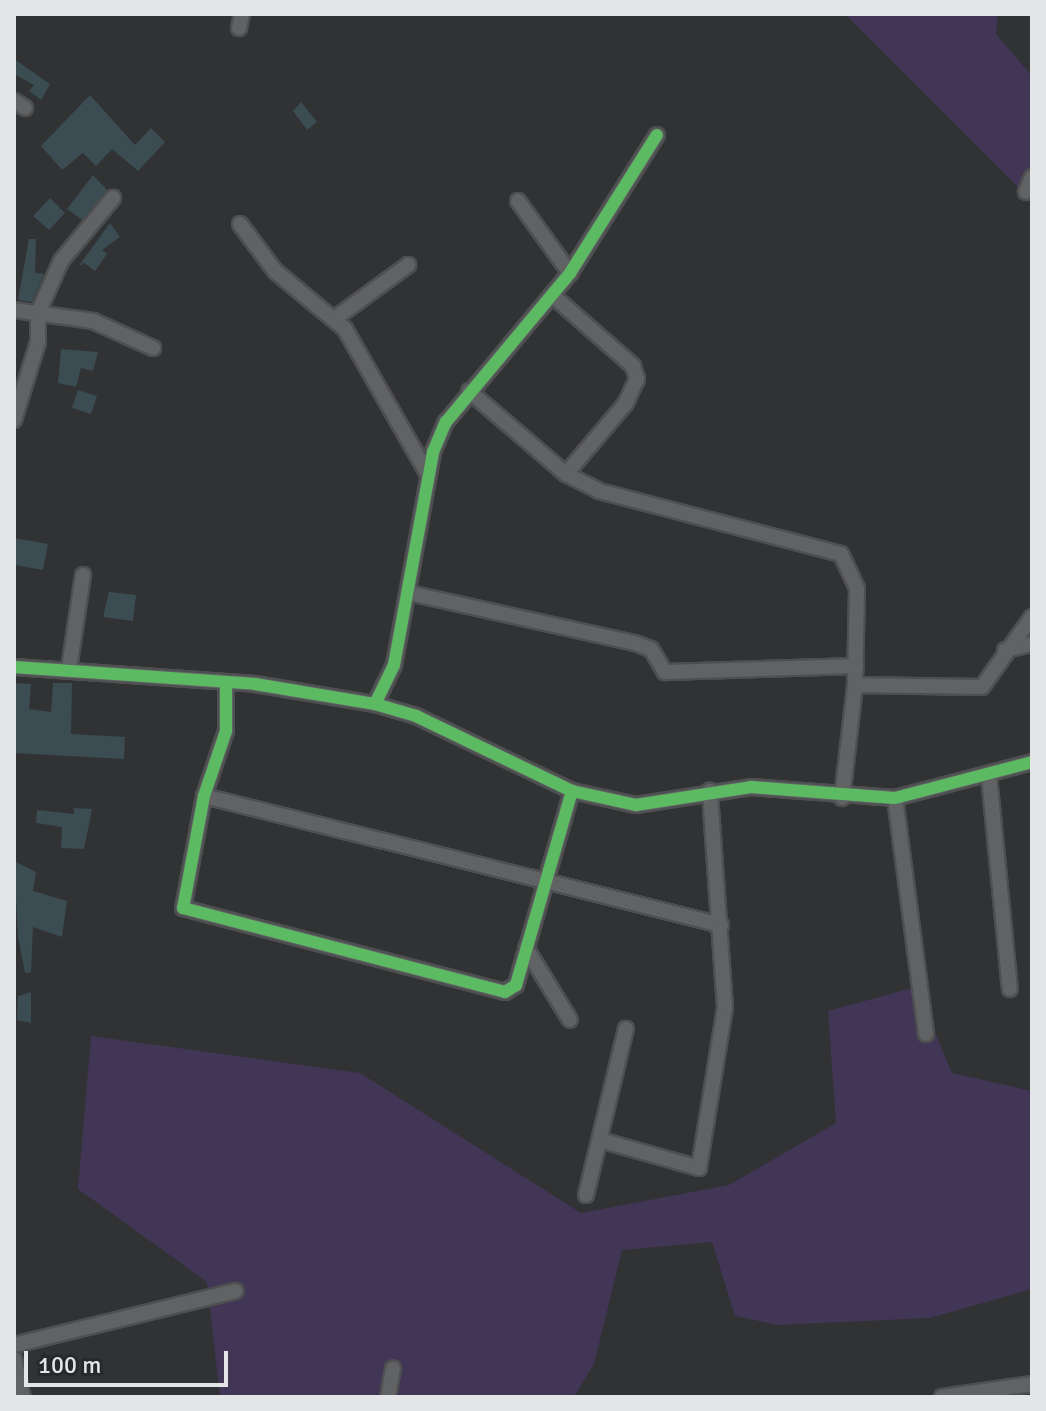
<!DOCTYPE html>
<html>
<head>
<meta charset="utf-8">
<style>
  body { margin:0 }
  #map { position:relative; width:1046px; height:1411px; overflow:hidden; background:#313234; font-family:Signika,sans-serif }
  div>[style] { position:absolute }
  .green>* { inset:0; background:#413655 }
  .building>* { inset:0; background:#3c4c53 }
  .roads { filter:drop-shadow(2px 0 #4e4f50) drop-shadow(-2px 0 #4e4f50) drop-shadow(0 2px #4e4f50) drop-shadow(0 -2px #4e4f50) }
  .minor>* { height:14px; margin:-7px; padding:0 7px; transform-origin:7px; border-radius:7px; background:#616264 }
  .cycleway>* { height:12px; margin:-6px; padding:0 6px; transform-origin:6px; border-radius:6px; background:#5cba63 }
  span { translate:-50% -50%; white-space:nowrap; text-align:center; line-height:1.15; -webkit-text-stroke:6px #26292b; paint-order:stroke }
  .frame { position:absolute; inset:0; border:16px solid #e3e5e7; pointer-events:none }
  .scale { position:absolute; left:24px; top:1351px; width:204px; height:36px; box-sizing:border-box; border:4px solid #e3e5e7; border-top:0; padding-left:10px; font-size:24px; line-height:28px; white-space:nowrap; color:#e3e5e7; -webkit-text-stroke:6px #26292b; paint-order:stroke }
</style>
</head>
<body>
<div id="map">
  <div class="green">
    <div style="clip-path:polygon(845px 14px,998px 14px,996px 34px,1032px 76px,1032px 201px)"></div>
    <div style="clip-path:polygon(916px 987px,952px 1073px,1032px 1091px,1032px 1289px,930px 1318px,778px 1325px,735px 1316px,712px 1242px,622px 1250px,594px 1364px,574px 1397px,220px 1397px,207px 1282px,78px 1189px,91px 1036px,360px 1073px,581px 1213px,729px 1185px,836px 1123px,828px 1011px)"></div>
  </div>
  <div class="building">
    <div style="clip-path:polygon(14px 59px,50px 84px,41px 100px,29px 91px,34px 85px,14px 74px)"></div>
    <div style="clip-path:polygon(90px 95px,135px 145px,151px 128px,165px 142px,138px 171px,112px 149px,96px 166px,83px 153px,62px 170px,41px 146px)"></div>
    <div style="clip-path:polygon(301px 102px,317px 122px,307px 130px,293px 111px)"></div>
    <div style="clip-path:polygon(93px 175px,107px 190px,82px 220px,67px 209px)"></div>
    <div style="clip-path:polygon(50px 198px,65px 213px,49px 230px,33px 216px)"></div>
    <div style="clip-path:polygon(110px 223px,120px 237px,102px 250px,107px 254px,95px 271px,84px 263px,78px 267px)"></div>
    <div style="clip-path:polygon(29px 239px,36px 239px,35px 273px,44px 274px,32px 302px,18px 300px)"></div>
    <div style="clip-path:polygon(61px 349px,98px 352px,93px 371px,81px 368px,76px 387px,58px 383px)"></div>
    <div style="clip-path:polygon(78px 390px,97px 396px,91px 414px,72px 408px)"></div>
    <div style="clip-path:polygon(14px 538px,48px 544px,43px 570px,14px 565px)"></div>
    <div style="clip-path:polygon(109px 592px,136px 595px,133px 621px,103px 617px)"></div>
    <div style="clip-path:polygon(15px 683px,31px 684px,29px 709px,51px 712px,53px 683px,72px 683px,71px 734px,125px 737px,124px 759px,14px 753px)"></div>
    <div style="clip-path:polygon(74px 808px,92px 809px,84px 849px,61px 848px,62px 827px,36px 823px,37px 810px,74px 814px)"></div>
    <div style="clip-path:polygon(14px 861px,36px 872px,33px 891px,67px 901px,62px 937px,33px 927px,31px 972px,25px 973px,18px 937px)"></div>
    <div style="clip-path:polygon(31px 992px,31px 1023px,17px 1020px,18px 996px)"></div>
  </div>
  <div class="roads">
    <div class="minor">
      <div style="left:239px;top:28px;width:14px;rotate:-78deg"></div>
      <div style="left:14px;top:101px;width:13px;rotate:32deg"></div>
      <div style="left:1026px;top:192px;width:16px;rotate:-68deg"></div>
      <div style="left:518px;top:201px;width:89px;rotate:54.2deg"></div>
      <div style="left:240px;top:224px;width:59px;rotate:53.3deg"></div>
      <div style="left:275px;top:271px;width:91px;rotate:39.6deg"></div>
      <div style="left:345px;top:329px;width:169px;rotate:60.3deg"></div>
      <div style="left:552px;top:295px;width:108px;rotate:41.2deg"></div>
      <div style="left:633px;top:366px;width:14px;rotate:73deg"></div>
      <div style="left:637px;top:379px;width:26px;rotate:115deg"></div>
      <div style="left:626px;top:403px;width:93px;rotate:130.2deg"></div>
      <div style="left:14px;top:310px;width:80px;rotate:7.9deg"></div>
      <div style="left:93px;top:321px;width:66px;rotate:24.2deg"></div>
      <div style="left:334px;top:319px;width:92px;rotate:-36.1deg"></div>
      <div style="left:469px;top:391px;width:128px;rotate:40.6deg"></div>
      <div style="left:566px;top:474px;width:37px;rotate:27deg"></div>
      <div style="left:599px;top:491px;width:250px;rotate:14.6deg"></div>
      <div style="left:841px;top:554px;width:38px;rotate:65deg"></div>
      <div style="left:857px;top:589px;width:96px;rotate:91.2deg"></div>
      <div style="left:14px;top:420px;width:82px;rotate:-72.9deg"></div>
      <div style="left:38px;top:342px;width:29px;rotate:-90deg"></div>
      <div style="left:38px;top:313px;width:57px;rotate:-66.1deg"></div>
      <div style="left:61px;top:261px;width:82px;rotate:-50.5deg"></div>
      <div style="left:409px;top:593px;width:231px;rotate:12.5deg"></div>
      <div style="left:635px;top:643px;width:17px;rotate:21deg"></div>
      <div style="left:651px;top:649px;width:27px;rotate:59deg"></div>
      <div style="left:665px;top:672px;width:191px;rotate:-1.8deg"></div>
      <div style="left:1005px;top:650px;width:28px;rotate:-13deg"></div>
      <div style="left:14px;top:667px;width:242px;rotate:4deg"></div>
      <div style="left:255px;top:684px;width:122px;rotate:9.5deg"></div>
      <div style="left:375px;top:704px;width:43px;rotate:16.3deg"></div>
      <div style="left:416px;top:716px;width:173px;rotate:25.7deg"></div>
      <div style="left:572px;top:791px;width:66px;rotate:12.3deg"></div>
      <div style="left:636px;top:805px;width:116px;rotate:-8.9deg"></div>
      <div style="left:751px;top:787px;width:144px;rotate:4.4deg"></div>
      <div style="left:895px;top:798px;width:142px;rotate:-14.7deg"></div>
      <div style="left:69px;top:669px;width:95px;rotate:-81.5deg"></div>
      <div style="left:226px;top:684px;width:47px;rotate:90deg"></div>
      <div style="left:226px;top:731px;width:69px;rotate:108.7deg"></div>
      <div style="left:204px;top:796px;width:114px;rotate:100.6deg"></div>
      <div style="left:183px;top:908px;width:333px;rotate:14.6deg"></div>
      <div style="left:505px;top:992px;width:13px;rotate:-32deg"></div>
      <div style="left:516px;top:985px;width:202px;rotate:-73.9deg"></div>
      <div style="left:375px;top:704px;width:43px;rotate:-64deg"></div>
      <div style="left:394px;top:665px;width:217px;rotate:-79.6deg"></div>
      <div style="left:433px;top:452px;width:33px;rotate:-67deg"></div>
      <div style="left:446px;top:422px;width:194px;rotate:-50.2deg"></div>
      <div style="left:570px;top:273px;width:163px;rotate:-57.8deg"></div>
      <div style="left:989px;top:776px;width:214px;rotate:84.4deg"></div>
      <div style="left:204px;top:796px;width:533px;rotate:14.01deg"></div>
      <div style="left:842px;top:798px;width:114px;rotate:-83.4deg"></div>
      <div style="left:855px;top:685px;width:127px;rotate:0.9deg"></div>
      <div style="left:982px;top:687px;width:86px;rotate:-54.5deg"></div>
      <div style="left:895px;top:798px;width:238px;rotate:82.5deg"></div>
      <div style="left:526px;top:948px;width:84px;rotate:58.6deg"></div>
      <div style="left:600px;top:1140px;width:103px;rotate:15.8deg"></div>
      <div style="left:699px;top:1168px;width:162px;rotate:-80.8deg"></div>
      <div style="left:725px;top:1008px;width:218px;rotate:-94deg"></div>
      <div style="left:586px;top:1195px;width:171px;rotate:-76.5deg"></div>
      <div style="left:14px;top:1345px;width:228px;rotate:-13.7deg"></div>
      <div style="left:14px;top:1359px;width:39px;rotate:77deg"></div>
      <div style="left:388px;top:1397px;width:29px;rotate:-80deg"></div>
      <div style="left:942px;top:1397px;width:91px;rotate:-8.2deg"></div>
    </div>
  </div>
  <div class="cycleway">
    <div style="left:14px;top:667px;width:242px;rotate:4deg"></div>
    <div style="left:255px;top:684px;width:122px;rotate:9.5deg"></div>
    <div style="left:375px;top:704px;width:43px;rotate:16.3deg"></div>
    <div style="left:416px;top:716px;width:173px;rotate:25.7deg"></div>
    <div style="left:572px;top:791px;width:66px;rotate:12.3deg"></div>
    <div style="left:636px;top:805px;width:116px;rotate:-8.9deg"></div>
    <div style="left:751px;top:787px;width:144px;rotate:4.4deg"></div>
    <div style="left:895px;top:798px;width:142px;rotate:-14.7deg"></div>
    <div style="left:226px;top:684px;width:47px;rotate:90deg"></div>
    <div style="left:226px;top:731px;width:69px;rotate:108.7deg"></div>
    <div style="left:204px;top:796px;width:114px;rotate:100.6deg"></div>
    <div style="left:183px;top:908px;width:333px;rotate:14.6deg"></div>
    <div style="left:505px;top:992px;width:13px;rotate:-32deg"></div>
    <div style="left:516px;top:985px;width:202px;rotate:-73.9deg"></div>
    <div style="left:375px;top:704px;width:43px;rotate:-64deg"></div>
    <div style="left:394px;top:665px;width:217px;rotate:-79.6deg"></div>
    <div style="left:433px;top:452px;width:33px;rotate:-67deg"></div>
    <div style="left:446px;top:422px;width:194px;rotate:-50.2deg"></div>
    <div style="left:570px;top:273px;width:163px;rotate:-57.8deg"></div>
  </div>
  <div class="frame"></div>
  <div class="scale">100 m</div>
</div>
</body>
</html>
